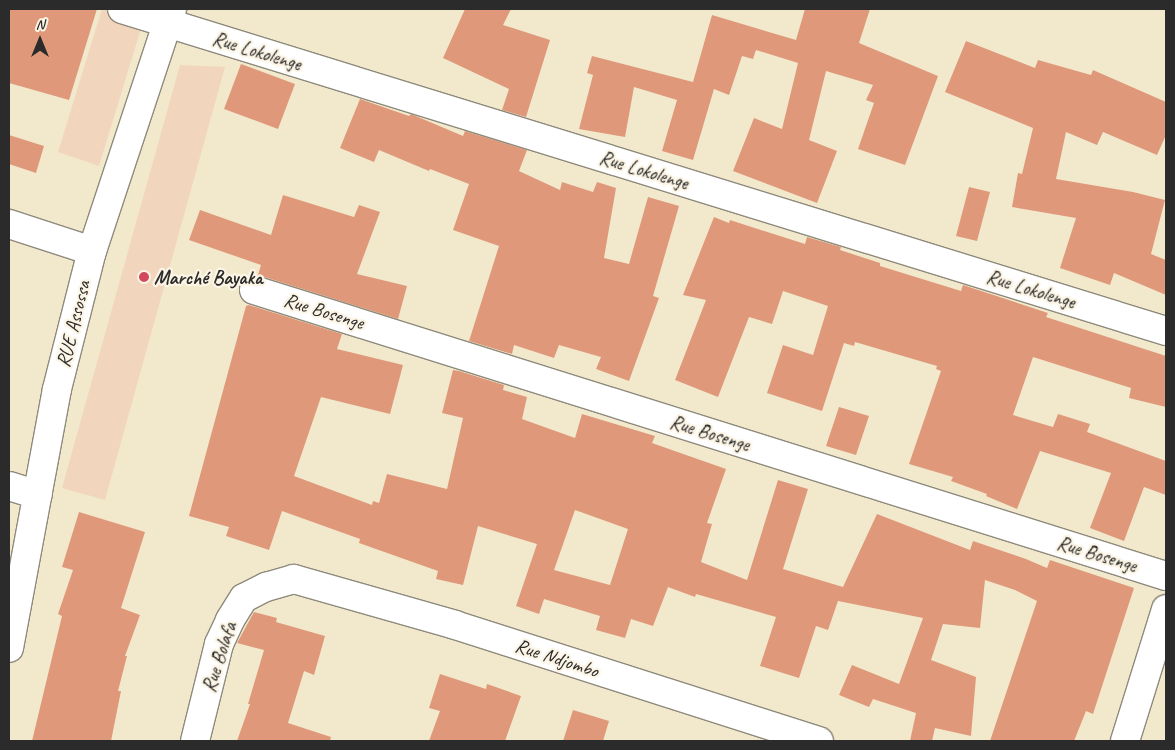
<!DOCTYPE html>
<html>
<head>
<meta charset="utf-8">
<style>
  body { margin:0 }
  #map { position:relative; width:1175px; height:750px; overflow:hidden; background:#f2e9cd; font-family:Caveat,sans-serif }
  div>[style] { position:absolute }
  .built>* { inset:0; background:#f1d5bd }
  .building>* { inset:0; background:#df997a }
  .roads { filter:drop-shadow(1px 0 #8e8a7c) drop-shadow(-1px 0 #8e8a7c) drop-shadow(0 1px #8e8a7c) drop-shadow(0 -1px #8e8a7c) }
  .minor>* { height:28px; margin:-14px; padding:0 14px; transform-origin:14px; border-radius:14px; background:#fff }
  .dots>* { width:14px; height:14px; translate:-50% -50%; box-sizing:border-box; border:2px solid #fcf5e5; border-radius:50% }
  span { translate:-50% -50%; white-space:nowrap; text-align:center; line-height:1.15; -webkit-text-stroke:4.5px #fcf5e5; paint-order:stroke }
  .street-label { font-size:20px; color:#2b2b2b }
  .poi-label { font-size:20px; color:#2b2b2b; font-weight:700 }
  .left { translate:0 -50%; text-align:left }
  .frame { position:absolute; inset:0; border:10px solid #2b2b2b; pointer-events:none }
  .north { position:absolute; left:15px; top:15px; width:50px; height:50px; -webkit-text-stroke:4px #fcf5e5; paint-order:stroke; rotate:0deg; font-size:14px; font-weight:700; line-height:20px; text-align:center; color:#2b2b2b }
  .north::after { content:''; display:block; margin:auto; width:18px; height:22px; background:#2b2b2b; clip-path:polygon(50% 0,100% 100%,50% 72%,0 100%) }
</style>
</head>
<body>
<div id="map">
  <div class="built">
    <div style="clip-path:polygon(102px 9px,147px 9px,99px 166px,58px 152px)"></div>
    <div style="clip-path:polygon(180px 65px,225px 67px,105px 500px,62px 488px)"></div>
  </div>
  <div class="building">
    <div style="clip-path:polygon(9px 9px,97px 9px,69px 100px,9px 83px)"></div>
    <div style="clip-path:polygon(465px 9px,511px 9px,503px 25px,550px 40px,526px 117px,502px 110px,509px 89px,443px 58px)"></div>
    <div style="clip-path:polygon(805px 9px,870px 9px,859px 43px,938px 76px,905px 165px,858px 149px,874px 103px,866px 100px,873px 85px,826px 71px,809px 140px,837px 151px,817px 203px,733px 171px,754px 118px,782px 129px,798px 63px,756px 50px,753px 59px,742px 56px,729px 95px,714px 89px,693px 160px,662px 151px,677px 100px,634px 87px,625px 137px,579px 129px,593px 75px,587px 73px,592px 56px,693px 82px,712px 15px,796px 40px)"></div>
    <div style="clip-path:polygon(966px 41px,1035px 68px,1038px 60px,1091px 75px,1093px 70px,1166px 102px,1166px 135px,1157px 155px,1103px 132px,1097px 145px,1066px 132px,1056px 179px,1133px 192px,1165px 200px,1151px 254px,1166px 260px,1166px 295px,1114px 273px,1110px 285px,1060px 268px,1076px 218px,1012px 207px,1018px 173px,1022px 174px,1033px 128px,945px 92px)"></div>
    <div style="clip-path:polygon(241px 64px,295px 84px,278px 129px,224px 109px)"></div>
    <div style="clip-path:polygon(360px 99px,409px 116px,411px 114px,463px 136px,465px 131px,527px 150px,519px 171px,560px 190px,562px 182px,593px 192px,597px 182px,616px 188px,604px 258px,629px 264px,648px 197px,679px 206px,653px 296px,659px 298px,629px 381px,596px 369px,601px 357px,559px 345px,554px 358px,514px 345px,512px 354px,469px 341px,499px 246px,453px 230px,469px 184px,430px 169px,429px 171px,379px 150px,374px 162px,340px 148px)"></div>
    <div style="clip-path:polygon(9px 135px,44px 146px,36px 173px,9px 164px)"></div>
    <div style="clip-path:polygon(969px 187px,990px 192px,977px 241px,956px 236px)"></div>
    <div style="clip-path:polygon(283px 195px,354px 217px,359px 205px,380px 212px,357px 274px,407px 286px,398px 319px,258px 275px,261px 265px,189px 240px,200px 210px,271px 235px)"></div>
    <div style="clip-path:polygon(714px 217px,729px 223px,730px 220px,805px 244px,807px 237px,841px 247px,840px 250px,880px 263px,880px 266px,961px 291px,963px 285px,1048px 313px,1046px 317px,1166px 356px,1166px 407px,1129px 398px,1131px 388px,1033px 357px,1013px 415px,1053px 427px,1058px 414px,1090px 424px,1087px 432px,1166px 461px,1166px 495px,1144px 487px,1124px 541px,1090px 528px,1111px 473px,1040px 451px,1017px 509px,986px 496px,987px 494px,951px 481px,953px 477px,909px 464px,941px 371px,936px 369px,937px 366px,855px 342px,854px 346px,844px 343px,822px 411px,767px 393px,783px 345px,813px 355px,828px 306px,783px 291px,772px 324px,749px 317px,718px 397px,675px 380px,706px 300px,683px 295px)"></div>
    <div style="clip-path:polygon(evenodd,249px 305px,342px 334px,337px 349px,403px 365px,390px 414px,321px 397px,294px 476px,372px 505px,373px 501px,379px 503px,387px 474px,447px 489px,463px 418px,442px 413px,453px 370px,459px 371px,504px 385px,503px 390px,527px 397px,522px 419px,575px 438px,582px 414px,655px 436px,652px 443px,726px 469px,707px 523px,712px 524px,701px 562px,747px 580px,778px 480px,808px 489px,783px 569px,843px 587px,842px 589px,877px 514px,970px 550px,973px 541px,1026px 559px,1047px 568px,1050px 560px,1134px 588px,1093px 714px,1086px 711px,1074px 741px,990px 741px,1037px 601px,1015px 590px,985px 580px,980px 628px,943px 624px,931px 660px,976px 677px,971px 736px,935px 728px,932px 741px,910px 741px,916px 713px,873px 699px,869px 707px,839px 695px,852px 665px,899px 684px,923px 618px,838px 601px,828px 630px,816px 626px,799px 678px,760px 666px,776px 617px,696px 594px,695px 597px,668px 587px,653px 626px,631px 619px,625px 638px,596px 630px,600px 616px,544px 599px,539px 614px,516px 606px,537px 544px,478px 526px,463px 585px,436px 579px,438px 571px,359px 543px,360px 539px,282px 511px,269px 550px,226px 536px,229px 527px,189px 516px,246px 306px,249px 305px,575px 510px,628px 529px,610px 585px,554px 570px,575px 510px)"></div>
    <div style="clip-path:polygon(839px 407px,869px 416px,856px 455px,826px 446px)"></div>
    <div style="clip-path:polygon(79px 512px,145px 532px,121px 608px,140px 615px,125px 656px,127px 656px,118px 691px,121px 691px,111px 741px,32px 741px,62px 616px,58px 614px,73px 570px,62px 567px)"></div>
    <div style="clip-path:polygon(254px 612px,277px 618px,276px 622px,325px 636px,314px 675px,304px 671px,288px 723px,331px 737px,330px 741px,237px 741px,250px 704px,248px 704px,264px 650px,237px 643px)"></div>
    <div style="clip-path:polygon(440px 674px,486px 689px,487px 684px,521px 696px,505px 741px,429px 741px,440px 711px,429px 708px)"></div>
    <div style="clip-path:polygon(573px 710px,609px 721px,603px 741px,563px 741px)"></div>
  </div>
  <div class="roads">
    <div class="minor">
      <div style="left:122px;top:9px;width:1093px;rotate:17.14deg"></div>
      <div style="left:9px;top:224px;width:87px;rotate:18deg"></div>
      <div style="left:254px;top:290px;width:956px;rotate:17.41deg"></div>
      <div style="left:9px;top:486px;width:30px;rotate:17deg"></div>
      <div style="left:9px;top:648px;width:263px;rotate:-79.5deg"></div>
      <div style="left:57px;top:389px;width:142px;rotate:-75.8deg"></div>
      <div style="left:92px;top:251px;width:255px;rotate:-71.7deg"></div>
      <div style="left:195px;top:741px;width:100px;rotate:-76.1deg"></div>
      <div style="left:219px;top:644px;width:26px;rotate:-65deg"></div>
      <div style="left:230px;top:620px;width:26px;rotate:-58deg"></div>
      <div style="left:244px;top:598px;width:25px;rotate:-27deg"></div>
      <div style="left:266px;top:587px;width:29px;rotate:-16deg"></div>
      <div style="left:294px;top:579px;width:167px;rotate:15.9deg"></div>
      <div style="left:455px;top:625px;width:382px;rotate:17.7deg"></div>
      <div style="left:1125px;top:741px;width:138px;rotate:-72.7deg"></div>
    </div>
  </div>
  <div class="dots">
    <div style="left:144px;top:277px;background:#d1495b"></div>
  </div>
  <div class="street-label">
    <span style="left:257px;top:51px;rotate:17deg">Rue Lokolenge</span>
    <span style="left:644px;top:170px;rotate:17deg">Rue Lokolenge</span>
    <span style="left:1031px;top:289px;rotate:17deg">Rue Lokolenge</span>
    <span style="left:324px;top:311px;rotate:17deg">Rue Bosenge</span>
    <span style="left:73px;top:324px;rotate:-76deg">RUE Assossa</span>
    <span style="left:710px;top:433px;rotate:17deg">Rue Bosenge</span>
    <span style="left:1097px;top:554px;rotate:17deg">Rue Bosenge</span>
    <span style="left:219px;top:657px;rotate:-72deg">Rue Bolafa</span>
    <span style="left:557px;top:658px;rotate:18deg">Rue Ndjombo</span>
  </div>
  <div class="poi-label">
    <span class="left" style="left:154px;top:277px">Marché Bayaka</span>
  </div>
  <div class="frame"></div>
  <div class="north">N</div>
</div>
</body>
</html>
